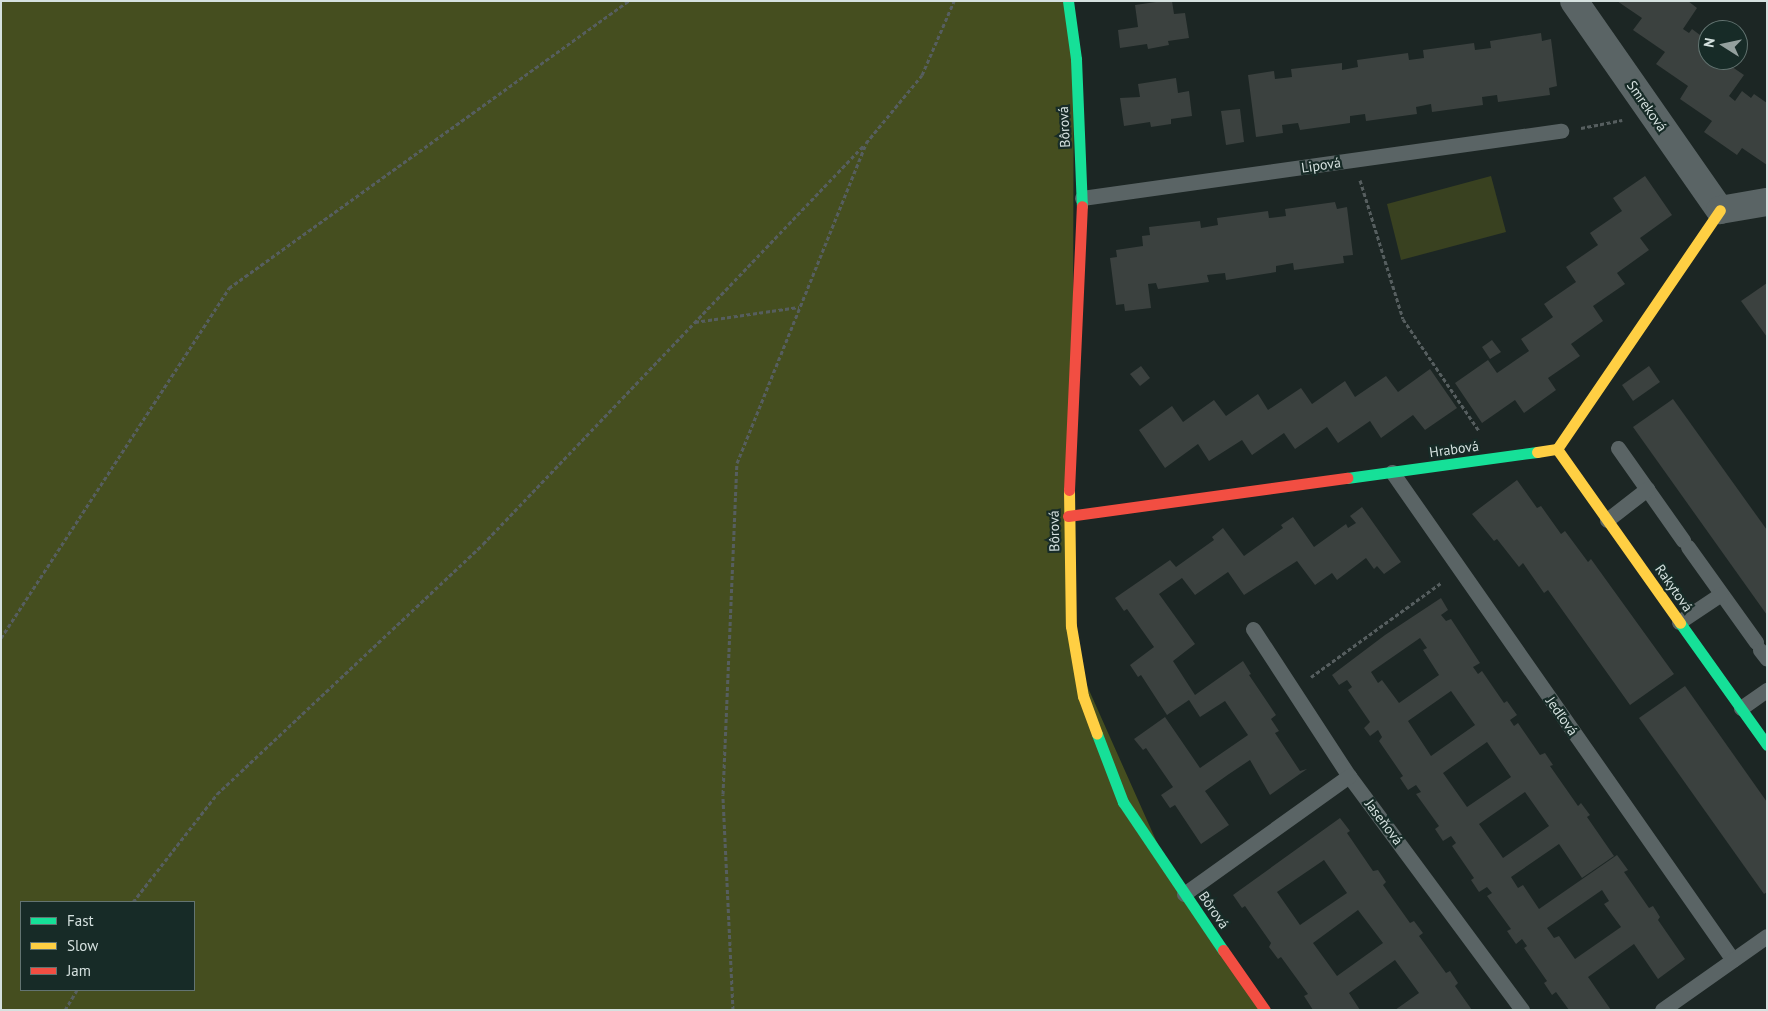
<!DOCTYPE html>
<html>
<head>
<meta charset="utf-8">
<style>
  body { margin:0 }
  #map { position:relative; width:1768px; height:1011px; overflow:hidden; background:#1c2624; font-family:"PT Sans",sans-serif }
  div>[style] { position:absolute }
  .green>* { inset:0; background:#394120 }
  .forest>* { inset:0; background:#454e1f }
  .building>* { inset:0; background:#3b413f }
  .path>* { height:3px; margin-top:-1.5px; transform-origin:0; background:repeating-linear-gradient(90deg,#565e5f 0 4px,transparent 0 6.5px) }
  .lane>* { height:15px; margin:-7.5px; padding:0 7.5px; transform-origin:7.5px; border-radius:7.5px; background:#5a6465 }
  .street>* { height:28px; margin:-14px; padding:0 14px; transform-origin:14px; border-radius:14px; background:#5a6465 }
  .fast>* { height:11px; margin:-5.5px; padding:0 5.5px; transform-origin:5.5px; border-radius:5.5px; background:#16e098 }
  .slow>* { height:11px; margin:-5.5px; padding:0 5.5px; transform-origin:5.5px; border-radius:5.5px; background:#ffcf43 }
  .jam>* { height:11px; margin:-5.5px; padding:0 5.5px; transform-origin:5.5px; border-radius:5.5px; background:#f24e42 }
  span { translate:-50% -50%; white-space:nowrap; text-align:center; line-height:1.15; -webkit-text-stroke:4.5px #172b27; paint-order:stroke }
  .street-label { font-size:14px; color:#d5e1df }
  .frame { position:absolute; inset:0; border:2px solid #d5e1df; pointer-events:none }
  .legend { position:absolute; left:20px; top:901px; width:175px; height:90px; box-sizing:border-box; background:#172b27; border:1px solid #637471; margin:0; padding:6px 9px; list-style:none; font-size:15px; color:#d5e1df }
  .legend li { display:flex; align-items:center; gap:10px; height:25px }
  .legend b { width:25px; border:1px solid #637471 }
  .north { position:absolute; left:1698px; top:20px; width:50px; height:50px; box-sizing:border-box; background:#172b27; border:1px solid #637471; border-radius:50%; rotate:280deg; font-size:14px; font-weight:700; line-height:20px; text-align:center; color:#d5e1df }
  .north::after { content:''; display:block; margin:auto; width:18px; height:22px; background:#94a09e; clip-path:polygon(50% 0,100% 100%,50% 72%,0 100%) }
</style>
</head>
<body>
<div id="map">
  <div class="green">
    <div style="clip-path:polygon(1491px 176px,1506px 232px,1401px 260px,1387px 204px)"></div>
  </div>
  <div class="forest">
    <div style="clip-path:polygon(evenodd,1px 1px,1074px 1px,1072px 652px,1163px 856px,1270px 1010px,1px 1010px,1px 1px,21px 902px,194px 902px,194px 990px,21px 990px,21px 902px)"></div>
  </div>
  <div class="building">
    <div style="clip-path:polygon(1163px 1px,1172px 1px,1174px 14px,1185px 13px,1189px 38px,1168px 41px,1169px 45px,1148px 49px,1147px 44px,1120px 48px,1118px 30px,1138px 27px,1135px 5px)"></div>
    <div style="clip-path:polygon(1617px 1px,1688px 1px,1697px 8px,1683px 29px,1689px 33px,1692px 29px,1700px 35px,1704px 29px,1708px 31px,1707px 63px,1712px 67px,1717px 60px,1722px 60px,1744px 75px,1729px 96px,1735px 101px,1742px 91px,1751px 98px,1754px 94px,1767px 103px,1767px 165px,1742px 148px,1737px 155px,1704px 132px,1712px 121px,1680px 99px,1688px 86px,1656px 64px,1665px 52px,1633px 30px,1642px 18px)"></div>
    <div style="clip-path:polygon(1541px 33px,1542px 41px,1551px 39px,1557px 86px,1549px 88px,1550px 95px,1498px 102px,1497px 95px,1482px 97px,1483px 105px,1432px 112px,1431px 104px,1416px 107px,1417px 114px,1366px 121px,1365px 114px,1350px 116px,1350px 123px,1300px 130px,1298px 123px,1282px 125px,1283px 133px,1256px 137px,1248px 75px,1274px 71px,1275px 79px,1292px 77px,1291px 69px,1342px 63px,1342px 70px,1358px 67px,1357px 60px,1408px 53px,1409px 60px,1424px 58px,1423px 50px,1474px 43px,1475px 50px,1491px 48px,1490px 41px)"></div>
    <div style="clip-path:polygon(1176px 78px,1178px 93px,1189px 91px,1192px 116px,1171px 119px,1171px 124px,1151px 127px,1150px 122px,1124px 126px,1120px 98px,1140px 97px,1138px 84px)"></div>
    <div style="clip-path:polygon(1240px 109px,1244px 142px,1226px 145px,1221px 111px)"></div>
    <div style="clip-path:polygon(1645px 176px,1672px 215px,1640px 238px,1649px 250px,1617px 273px,1625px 284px,1593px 306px,1603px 321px,1571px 344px,1580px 356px,1548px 378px,1556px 390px,1524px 413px,1515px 400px,1482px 423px,1455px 383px,1488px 360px,1497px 373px,1529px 351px,1521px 339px,1553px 317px,1544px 304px,1576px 282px,1566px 267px,1598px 245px,1590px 233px,1622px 211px,1613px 198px)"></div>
    <div style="clip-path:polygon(1335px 202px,1337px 209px,1347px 207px,1353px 255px,1343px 256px,1344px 263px,1294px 270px,1293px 263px,1276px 266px,1276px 272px,1226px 280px,1225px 273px,1207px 275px,1209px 282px,1158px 289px,1156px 283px,1148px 284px,1151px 308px,1125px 311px,1124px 304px,1116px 305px,1110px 258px,1117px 257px,1116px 250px,1143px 246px,1142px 236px,1150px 235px,1149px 227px,1200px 221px,1201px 228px,1218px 225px,1217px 218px,1268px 211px,1269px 218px,1286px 216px,1285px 209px)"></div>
    <div style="clip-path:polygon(1767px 283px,1767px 337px,1741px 301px)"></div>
    <div style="clip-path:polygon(1492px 340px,1501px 352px,1490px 359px,1482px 347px)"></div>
    <div style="clip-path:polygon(1141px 366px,1150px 378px,1140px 386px,1130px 374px)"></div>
    <div style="clip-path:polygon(1649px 366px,1660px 382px,1633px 401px,1622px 385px)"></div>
    <div style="clip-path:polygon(1430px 369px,1457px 408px,1425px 430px,1413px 415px,1381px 438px,1370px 421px,1338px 443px,1327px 427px,1295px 449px,1284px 433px,1252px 455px,1242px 440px,1209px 461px,1198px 444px,1165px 468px,1139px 430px,1172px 406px,1183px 422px,1214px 400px,1226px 416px,1258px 394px,1268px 410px,1301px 388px,1312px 404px,1345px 381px,1355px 397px,1386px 376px,1398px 392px)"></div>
    <div style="clip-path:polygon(1673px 399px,1767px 530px,1767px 615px,1633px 427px)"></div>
    <div style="clip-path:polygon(1517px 480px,1537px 508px,1541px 506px,1561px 534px,1565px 531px,1588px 562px,1591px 559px,1674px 674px,1630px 705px,1548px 590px,1544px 593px,1523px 563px,1519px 567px,1497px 539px,1494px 541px,1472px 514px)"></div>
    <div style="clip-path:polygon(1362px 507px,1401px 562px,1384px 574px,1377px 566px,1374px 569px,1366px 558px,1337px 580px,1332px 573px,1315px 585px,1297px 561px,1244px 595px,1228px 572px,1195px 595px,1182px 578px,1159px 594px,1195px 644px,1173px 661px,1195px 695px,1243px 661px,1251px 674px,1249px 675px,1276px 715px,1271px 719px,1279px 731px,1275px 733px,1300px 771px,1307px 769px,1270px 795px,1250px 760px,1229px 774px,1205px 791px,1229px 825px,1201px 844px,1175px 805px,1170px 808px,1161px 795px,1173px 787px,1146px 748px,1143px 750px,1134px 739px,1165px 717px,1200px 768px,1248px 735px,1225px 701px,1200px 717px,1189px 700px,1167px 715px,1141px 675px,1138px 677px,1130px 665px,1154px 647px,1127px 609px,1124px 611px,1115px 598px,1170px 560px,1176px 567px,1214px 540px,1212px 537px,1223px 528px,1244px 556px,1283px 528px,1281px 525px,1293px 517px,1314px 547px,1346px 524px,1348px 528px,1356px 523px,1350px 516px)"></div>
    <div style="clip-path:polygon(evenodd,1441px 598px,1448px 610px,1441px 615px,1446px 621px,1451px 619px,1480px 663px,1473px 667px,1478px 674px,1482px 671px,1504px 703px,1507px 701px,1517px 715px,1510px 720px,1514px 726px,1518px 723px,1540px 755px,1545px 753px,1553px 765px,1550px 766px,1578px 806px,1581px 803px,1590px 815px,1587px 817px,1614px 856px,1582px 878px,1559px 844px,1511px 877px,1518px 888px,1523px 885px,1539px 909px,1617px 855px,1628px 870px,1624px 872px,1649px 908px,1653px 906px,1660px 917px,1658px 920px,1685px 959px,1658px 979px,1634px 944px,1588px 977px,1611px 1010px,1569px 1010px,1556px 992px,1552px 995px,1544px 983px,1547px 981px,1524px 948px,1527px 946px,1522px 939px,1516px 944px,1507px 931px,1511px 929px,1487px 896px,1492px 893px,1487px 887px,1479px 892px,1471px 880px,1474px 878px,1452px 846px,1456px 843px,1451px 836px,1443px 841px,1435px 829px,1439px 826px,1416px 794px,1421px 792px,1416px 785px,1408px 790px,1400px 778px,1403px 776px,1379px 741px,1382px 737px,1378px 730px,1370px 736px,1364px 728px,1370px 722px,1348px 690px,1352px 687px,1347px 680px,1339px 685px,1332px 675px,1385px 635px,1441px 598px,1420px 638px,1427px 648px,1423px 650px,1439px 675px,1399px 703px,1382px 680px,1378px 683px,1371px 672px,1420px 638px,1441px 598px,1451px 691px,1475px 725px,1431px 756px,1408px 721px,1451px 691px,1441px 598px,1487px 742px,1511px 777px,1467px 807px,1443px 773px,1487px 742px,1441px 598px,1525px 792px,1549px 826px,1503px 858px,1479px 824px,1525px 792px,1441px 598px,1602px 890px,1609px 901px,1604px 904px,1621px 927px,1575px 959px,1559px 936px,1554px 938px,1547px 928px,1602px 890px)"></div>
    <div style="clip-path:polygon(1685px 686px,1767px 802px,1767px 892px,1764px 894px,1639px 718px)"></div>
    <div style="clip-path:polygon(evenodd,1340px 818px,1350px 831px,1347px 833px,1373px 871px,1378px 870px,1386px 882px,1383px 885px,1410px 923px,1414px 921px,1423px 933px,1419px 936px,1446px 973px,1450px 971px,1458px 983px,1455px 986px,1472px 1010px,1395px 1010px,1419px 993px,1395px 960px,1349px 993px,1360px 1010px,1313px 1010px,1304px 996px,1308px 994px,1281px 957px,1278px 959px,1269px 947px,1271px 943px,1245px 906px,1242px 908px,1233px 895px,1340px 818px,1324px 860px,1347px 893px,1300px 925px,1277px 892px,1324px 860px,1340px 818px,1358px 910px,1383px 943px,1337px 976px,1313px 943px,1358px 910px)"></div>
  </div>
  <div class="path">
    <div style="left:1581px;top:128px;width:42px;rotate:-11deg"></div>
    <div style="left:1360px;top:180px;width:145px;rotate:72.8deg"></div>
    <div style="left:1403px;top:319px;width:135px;rotate:55.8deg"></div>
    <div style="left:695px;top:322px;width:105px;rotate:-8.2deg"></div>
    <div style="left:1px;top:638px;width:418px;rotate:-56.9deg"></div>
    <div style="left:229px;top:288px;width:492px;rotate:-35.7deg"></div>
    <div style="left:1311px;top:677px;width:162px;rotate:-35.9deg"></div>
    <div style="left:133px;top:902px;width:137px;rotate:-52.1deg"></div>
    <div style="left:217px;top:794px;width:365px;rotate:-43.2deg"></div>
    <div style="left:483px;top:544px;width:552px;rotate:-46.32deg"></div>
    <div style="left:65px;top:1010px;width:23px;rotate:-59deg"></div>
    <div style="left:733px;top:1010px;width:216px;rotate:-92.7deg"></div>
    <div style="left:723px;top:794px;width:331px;rotate:-87.6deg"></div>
    <div style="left:737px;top:463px;width:345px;rotate:-68deg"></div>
    <div style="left:866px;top:143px;width:88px;rotate:-50.5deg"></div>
    <div style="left:922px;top:75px;width:81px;rotate:-66.6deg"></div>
  </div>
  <div class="lane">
    <div style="left:1082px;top:198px;width:484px;rotate:-8deg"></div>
    <div style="left:1618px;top:448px;width:113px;rotate:54.8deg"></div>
    <div style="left:1392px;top:472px;width:595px;rotate:55.06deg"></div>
    <div style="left:1607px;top:520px;width:51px;rotate:-37.8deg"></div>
    <div style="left:1688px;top:547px;width:117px;rotate:54.4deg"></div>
    <div style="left:1679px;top:622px;width:50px;rotate:-33.7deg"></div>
    <div style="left:1253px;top:629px;width:176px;rotate:56.9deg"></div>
    <div style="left:1349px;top:776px;width:291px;rotate:53.5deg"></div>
    <div style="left:1760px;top:650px;width:11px;rotate:52deg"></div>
    <div style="left:1741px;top:708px;width:32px;rotate:-35deg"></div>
    <div style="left:1184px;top:894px;width:203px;rotate:-35.6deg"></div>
    <div style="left:1662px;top:1010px;width:128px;rotate:-35.2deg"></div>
  </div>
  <div class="street">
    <div style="left:1574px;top:1px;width:255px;rotate:55.1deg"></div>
    <div style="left:1720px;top:210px;width:48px;rotate:-9.7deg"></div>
  </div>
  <div class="fast">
    <div style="left:1068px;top:1px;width:59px;rotate:82.1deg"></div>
    <div style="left:1076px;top:59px;width:147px;rotate:87.7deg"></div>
    <div style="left:1347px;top:478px;width:192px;rotate:-7.8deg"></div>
    <div style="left:1680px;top:623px;width:150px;rotate:54.5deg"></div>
    <div style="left:1097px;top:734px;width:73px;rotate:69.1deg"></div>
    <div style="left:1123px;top:802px;width:179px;rotate:56deg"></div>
  </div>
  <div class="slow">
    <div style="left:1557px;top:449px;width:213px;rotate:54.7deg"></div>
    <div style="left:1537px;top:452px;width:20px;rotate:-9deg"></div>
    <div style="left:1557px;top:449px;width:289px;rotate:-55.7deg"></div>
    <div style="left:1069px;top:490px;width:136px;rotate:89.2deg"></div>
    <div style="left:1071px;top:626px;width:71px;rotate:80.3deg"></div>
    <div style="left:1083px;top:696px;width:40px;rotate:69.8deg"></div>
  </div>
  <div class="jam">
    <div style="left:1069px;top:490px;width:284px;rotate:-87.4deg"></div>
    <div style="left:1068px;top:516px;width:282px;rotate:-7.8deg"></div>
    <div style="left:1223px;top:950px;width:73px;rotate:55deg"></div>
  </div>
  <div class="street-label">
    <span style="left:1647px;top:106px;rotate:55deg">Smreková</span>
    <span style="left:1064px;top:127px;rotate:-93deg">Bôrová</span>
    <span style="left:1321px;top:165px;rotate:-8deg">Lipová</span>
    <span style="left:1454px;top:449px;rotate:-8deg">Hrabová</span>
    <span style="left:1054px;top:531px;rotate:-91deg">Bôrová</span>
    <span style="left:1674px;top:588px;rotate:55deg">Rakytová</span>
    <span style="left:1562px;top:716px;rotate:55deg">Jedľová</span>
    <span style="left:1384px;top:822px;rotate:53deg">Jaseňová</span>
    <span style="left:1214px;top:910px;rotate:55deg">Bôrová</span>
  </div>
  <div class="frame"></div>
  <ul class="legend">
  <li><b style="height:6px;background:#16e098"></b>Fast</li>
  <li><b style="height:6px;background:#ffcf43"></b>Slow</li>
  <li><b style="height:6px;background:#f24e42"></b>Jam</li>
  </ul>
  <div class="north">N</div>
</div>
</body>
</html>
